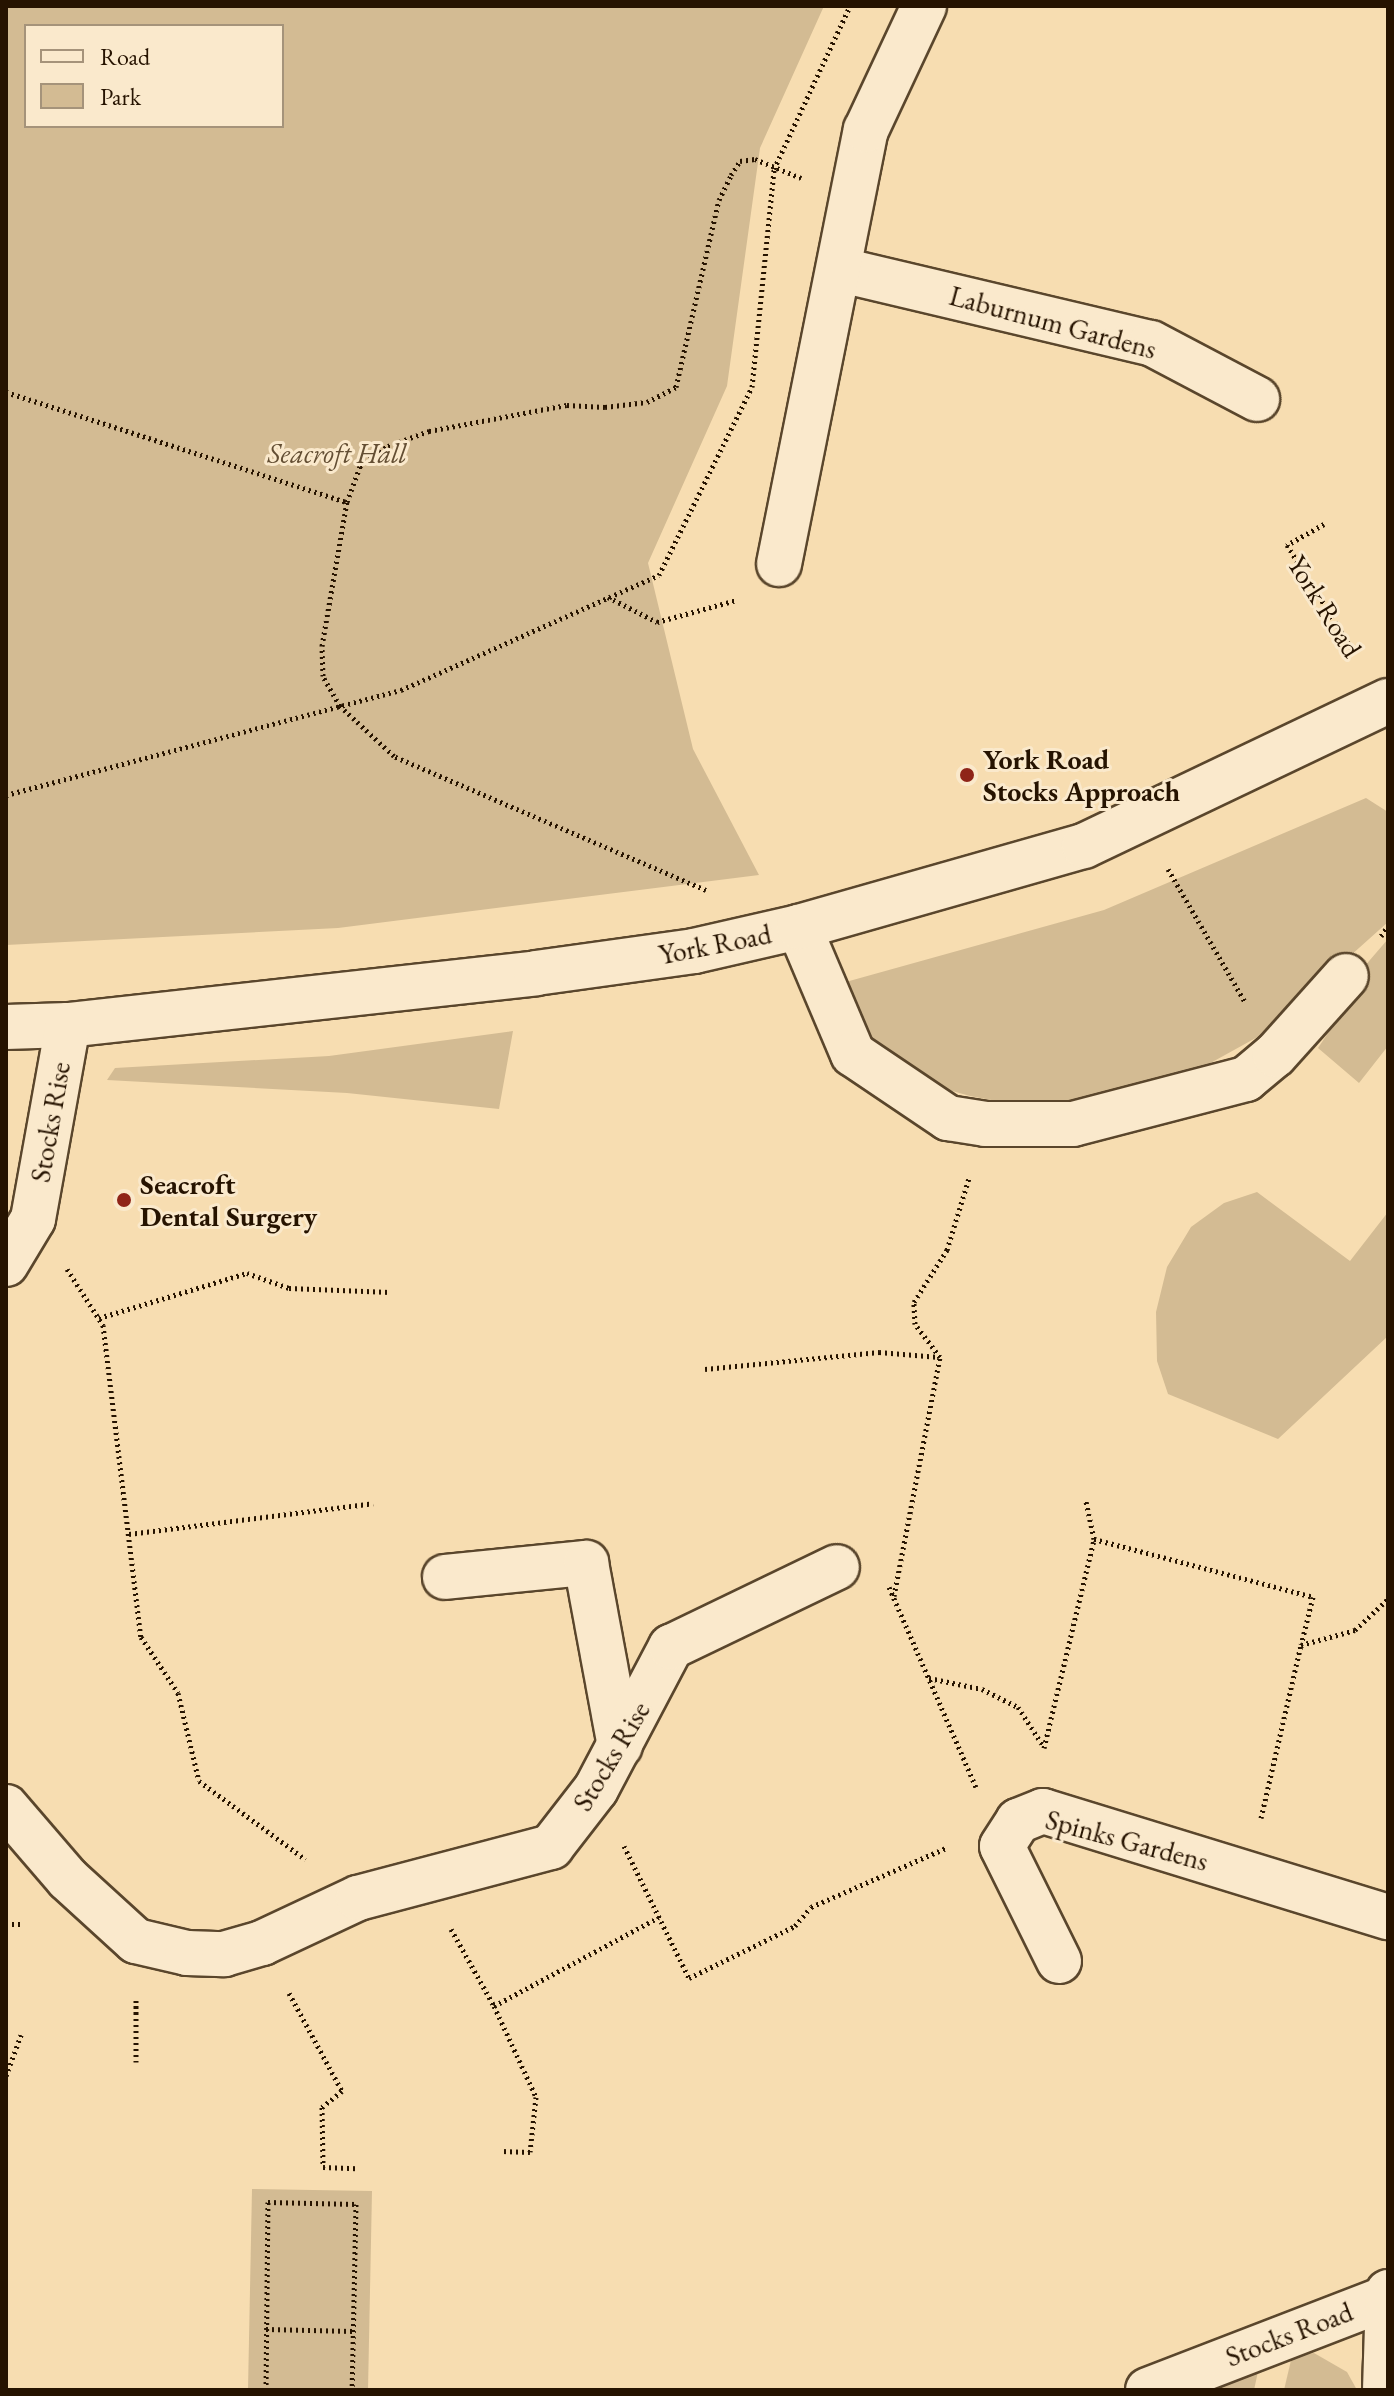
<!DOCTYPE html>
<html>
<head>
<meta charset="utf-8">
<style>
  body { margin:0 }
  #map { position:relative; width:1394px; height:2396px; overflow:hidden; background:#f7ddb1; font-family:"EB Garamond",serif }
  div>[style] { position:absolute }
  .green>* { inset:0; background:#d3bb93 }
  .path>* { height:5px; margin-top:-2.5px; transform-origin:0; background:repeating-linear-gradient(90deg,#261300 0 2px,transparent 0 6px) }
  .roads { filter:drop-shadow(2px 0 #5a462c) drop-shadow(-2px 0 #5a462c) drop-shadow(0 2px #5a462c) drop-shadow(0 -2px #5a462c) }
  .minor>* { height:44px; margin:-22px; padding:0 22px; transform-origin:22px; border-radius:22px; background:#fae9cc }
  .dots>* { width:22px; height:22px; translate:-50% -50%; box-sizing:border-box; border:4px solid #fae9cc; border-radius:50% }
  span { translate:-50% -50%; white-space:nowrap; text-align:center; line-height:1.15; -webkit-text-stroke:6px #fae9cc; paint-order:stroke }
  .street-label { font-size:28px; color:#261300 }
  .park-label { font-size:28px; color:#634e33; font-style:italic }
  .poi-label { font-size:28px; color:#261300; font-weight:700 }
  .left { translate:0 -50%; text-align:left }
  .frame { position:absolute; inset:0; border:8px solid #261300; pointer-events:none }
  .legend { position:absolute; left:24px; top:24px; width:260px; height:104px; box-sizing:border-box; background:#fae9cc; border:2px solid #a5937a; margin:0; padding:10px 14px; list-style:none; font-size:24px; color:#261300 }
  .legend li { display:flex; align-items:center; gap:16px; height:40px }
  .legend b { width:40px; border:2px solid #a5937a }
</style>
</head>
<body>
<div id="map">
  <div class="green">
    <div style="clip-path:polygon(evenodd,6px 6px,824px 6px,760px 148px,727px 386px,648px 563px,693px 749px,759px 875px,338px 928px,6px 945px,6px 6px,282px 26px,282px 126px,26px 126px,26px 26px,282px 26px)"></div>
    <div style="clip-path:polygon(1366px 798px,1388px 812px,1388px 922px,1263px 1034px,1196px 1071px,1050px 1111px,970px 1096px,903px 1077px,855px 1029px,835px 985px,1104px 910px)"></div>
    <div style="clip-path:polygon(1388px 939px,1388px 1046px,1359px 1083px,1318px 1048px,1358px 988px,1351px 982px)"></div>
    <div style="clip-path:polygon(513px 1031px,499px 1109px,347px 1093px,107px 1080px,115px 1068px,329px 1056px)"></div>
    <div style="clip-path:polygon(1257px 1192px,1350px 1261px,1388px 1212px,1388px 1336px,1278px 1439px,1168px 1394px,1157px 1361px,1156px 1312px,1167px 1267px,1191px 1227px,1224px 1203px)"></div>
    <div style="clip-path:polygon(252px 2189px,372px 2191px,368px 2390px,248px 2390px)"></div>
    <div style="clip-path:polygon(1314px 2353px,1347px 2372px,1357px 2390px,1284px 2390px,1292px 2356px)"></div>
    <div style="clip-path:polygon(1259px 2367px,1254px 2390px,1208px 2390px)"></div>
  </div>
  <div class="path">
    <div style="left:6px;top:392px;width:358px;rotate:17.9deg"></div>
    <div style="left:1324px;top:524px;width:43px;rotate:150.4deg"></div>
    <div style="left:1287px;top:545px;width:128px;rotate:58deg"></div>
    <div style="left:608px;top:597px;width:55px;rotate:27deg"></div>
    <div style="left:657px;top:622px;width:83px;rotate:-15.4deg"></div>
    <div style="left:6px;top:795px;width:409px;rotate:-14.9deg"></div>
    <div style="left:401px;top:690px;width:282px;rotate:-24deg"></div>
    <div style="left:659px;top:575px;width:210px;rotate:-63.7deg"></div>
    <div style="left:752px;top:387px;width:219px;rotate:-84.2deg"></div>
    <div style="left:774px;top:169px;width:180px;rotate:-65deg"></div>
    <div style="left:1168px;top:869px;width:154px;rotate:59.9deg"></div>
    <div style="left:706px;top:890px;width:340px;rotate:-156.8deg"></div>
    <div style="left:394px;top:756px;width:74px;rotate:-137.2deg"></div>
    <div style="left:340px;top:706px;width:34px;rotate:-120deg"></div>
    <div style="left:323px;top:676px;width:30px;rotate:-92deg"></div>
    <div style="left:322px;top:646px;width:146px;rotate:-80.2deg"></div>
    <div style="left:347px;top:502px;width:38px;rotate:-70deg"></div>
    <div style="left:360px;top:466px;width:34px;rotate:-36deg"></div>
    <div style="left:388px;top:446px;width:44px;rotate:-20.1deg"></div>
    <div style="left:429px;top:431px;width:140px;rotate:-10.7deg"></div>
    <div style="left:567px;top:405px;width:38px;rotate:3deg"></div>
    <div style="left:605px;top:407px;width:42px;rotate:-6.8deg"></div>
    <div style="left:647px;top:402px;width:33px;rotate:-27deg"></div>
    <div style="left:676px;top:387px;width:192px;rotate:-77.1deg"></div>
    <div style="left:719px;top:200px;width:28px;rotate:-64deg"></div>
    <div style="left:731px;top:175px;width:17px;rotate:-57deg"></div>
    <div style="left:740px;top:161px;width:15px;rotate:-8deg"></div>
    <div style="left:755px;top:159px;width:50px;rotate:22.4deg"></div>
    <div style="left:1381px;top:936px;width:12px;rotate:-55deg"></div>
    <div style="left:67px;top:1269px;width:67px;rotate:57.3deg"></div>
    <div style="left:103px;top:1325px;width:314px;rotate:83.1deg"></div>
    <div style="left:141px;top:1637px;width:67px;rotate:56.5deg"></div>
    <div style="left:178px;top:1693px;width:90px;rotate:76.6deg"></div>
    <div style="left:199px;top:1781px;width:132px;rotate:36.3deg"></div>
    <div style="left:99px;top:1318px;width:155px;rotate:-16.9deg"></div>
    <div style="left:247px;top:1273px;width:45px;rotate:19.7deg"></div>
    <div style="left:289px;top:1288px;width:101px;rotate:2.3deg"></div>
    <div style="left:940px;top:1357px;width:41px;rotate:-127.1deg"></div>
    <div style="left:915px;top:1324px;width:22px;rotate:-93deg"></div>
    <div style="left:914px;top:1302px;width:62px;rotate:-57.6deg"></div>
    <div style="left:947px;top:1250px;width:75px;rotate:-73deg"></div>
    <div style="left:705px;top:1369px;width:175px;rotate:-5.6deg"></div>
    <div style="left:879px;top:1352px;width:60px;rotate:4.8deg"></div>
    <div style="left:129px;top:1534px;width:246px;rotate:-7.2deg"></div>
    <div style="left:1094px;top:1539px;width:227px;rotate:14.8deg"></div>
    <div style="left:1313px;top:1597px;width:49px;rotate:104deg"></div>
    <div style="left:889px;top:1587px;width:218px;rotate:66.5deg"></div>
    <div style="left:894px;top:1596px;width:243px;rotate:-79.1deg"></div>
    <div style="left:929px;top:1678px;width:54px;rotate:11.7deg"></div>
    <div style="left:982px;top:1689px;width:40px;rotate:26.6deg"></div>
    <div style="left:1018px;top:1707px;width:48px;rotate:57deg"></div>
    <div style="left:1044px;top:1748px;width:215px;rotate:-76.5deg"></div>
    <div style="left:1094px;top:1539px;width:39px;rotate:-102deg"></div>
    <div style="left:1261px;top:1818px;width:178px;rotate:-77deg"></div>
    <div style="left:1301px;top:1645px;width:56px;rotate:-15.5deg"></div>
    <div style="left:1355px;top:1630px;width:45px;rotate:-43.2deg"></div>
    <div style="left:624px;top:1846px;width:147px;rotate:63.8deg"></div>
    <div style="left:689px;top:1978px;width:118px;rotate:-26.1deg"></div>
    <div style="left:795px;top:1926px;width:25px;rotate:-50deg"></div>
    <div style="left:811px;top:1907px;width:147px;rotate:-23.6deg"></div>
    <div style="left:6px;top:1924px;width:14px"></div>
    <div style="left:451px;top:1929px;width:88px;rotate:60.8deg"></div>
    <div style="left:494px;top:2006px;width:187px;rotate:-28.3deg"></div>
    <div style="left:289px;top:1993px;width:111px;rotate:61.6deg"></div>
    <div style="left:342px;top:2091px;width:26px;rotate:141deg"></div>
    <div style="left:322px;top:2107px;width:60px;rotate:89deg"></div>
    <div style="left:323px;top:2167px;width:33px;rotate:2deg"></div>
    <div style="left:494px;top:2006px;width:100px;rotate:65.2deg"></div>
    <div style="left:536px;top:2097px;width:55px;rotate:96.2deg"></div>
    <div style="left:530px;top:2152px;width:29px;rotate:-178deg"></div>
    <div style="left:136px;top:2062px;width:63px;rotate:-90deg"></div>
    <div style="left:6px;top:2076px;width:44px;rotate:-69.9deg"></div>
    <div style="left:266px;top:2329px;width:87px;rotate:1.3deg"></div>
    <div style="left:266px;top:2390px;width:188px;rotate:-89.4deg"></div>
    <div style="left:268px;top:2202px;width:88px;rotate:1.3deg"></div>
    <div style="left:356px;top:2204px;width:186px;rotate:91.2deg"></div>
  </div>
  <div class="roads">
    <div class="minor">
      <div style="left:841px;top:270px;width:318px;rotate:13.3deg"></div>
      <div style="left:1151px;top:343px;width:120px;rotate:27.8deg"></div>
      <div style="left:779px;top:564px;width:443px;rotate:-78.7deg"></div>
      <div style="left:866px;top:130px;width:137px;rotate:-64.9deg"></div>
      <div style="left:799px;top:927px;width:138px;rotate:67deg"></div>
      <div style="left:853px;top:1054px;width:115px;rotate:34deg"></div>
      <div style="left:948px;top:1118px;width:37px;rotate:9deg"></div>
      <div style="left:985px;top:1124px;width:88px"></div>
      <div style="left:1073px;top:1124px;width:179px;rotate:-14.6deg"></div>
      <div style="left:1246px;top:1079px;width:38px;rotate:-40deg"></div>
      <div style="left:1275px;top:1055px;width:106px;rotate:-48.1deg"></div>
      <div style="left:6px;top:1027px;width:62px;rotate:-1.8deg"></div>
      <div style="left:68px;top:1025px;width:471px;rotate:-6.3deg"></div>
      <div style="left:536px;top:973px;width:160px;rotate:-7.9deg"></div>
      <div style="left:694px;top:951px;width:108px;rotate:-12.9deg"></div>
      <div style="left:799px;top:927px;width:296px;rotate:-15.9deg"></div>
      <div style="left:1084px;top:846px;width:337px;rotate:-25.5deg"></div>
      <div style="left:6px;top:1264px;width:52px;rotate:-59deg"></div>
      <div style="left:33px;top:1219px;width:197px;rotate:-79.8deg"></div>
      <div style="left:445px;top:1577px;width:142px;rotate:-5.7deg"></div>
      <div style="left:586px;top:1563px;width:186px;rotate:79.5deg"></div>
      <div style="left:6px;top:1807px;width:95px;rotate:49.3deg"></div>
      <div style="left:68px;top:1879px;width:92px;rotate:42.4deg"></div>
      <div style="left:136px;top:1941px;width:52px;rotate:13.2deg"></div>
      <div style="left:187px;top:1953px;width:37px;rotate:2deg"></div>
      <div style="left:224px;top:1954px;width:40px;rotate:-16deg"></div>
      <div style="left:262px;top:1943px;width:106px;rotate:-25.1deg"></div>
      <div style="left:358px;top:1898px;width:200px;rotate:-14.8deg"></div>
      <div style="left:551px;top:1847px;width:73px;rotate:-52.2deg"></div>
      <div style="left:596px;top:1789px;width:161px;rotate:-62.2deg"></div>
      <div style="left:671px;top:1647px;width:184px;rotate:-25.7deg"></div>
      <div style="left:1059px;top:1961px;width:128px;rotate:-116.4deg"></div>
      <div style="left:1002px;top:1846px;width:30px;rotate:-57deg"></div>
      <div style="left:1018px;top:1821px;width:27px;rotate:-22deg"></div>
      <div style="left:1043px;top:1811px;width:361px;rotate:17.1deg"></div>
      <div style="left:1148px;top:2390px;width:255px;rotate:-21.1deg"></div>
      <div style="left:1385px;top:2390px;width:98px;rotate:-88.2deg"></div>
    </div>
  </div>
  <div class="dots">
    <div style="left:967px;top:775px;background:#8f2418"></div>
    <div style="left:124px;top:1200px;background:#8f2418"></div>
  </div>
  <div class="street-label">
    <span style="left:1053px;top:322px;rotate:15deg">Laburnum Gardens</span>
    <span style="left:1325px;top:606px;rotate:58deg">York Road</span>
    <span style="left:715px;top:944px;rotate:-11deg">York Road</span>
    <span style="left:50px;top:1122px;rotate:-80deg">Stocks Rise</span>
    <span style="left:611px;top:1756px;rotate:-59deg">Stocks Rise</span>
    <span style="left:1127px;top:1840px;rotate:15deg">Spinks Gardens</span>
    <span style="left:1289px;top:2334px;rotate:-21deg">Stocks Road</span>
  </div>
  <div class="park-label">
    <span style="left:337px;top:453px">Seacroft Hall</span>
  </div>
  <div class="poi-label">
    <span class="left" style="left:983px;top:775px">York Road<br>Stocks Approach</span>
    <span class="left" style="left:140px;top:1200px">Seacroft<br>Dental Surgery</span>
  </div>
  <div class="frame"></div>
  <ul class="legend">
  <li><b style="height:10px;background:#fae9cc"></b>Road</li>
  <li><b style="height:22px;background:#d3bb93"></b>Park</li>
  </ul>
</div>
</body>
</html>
